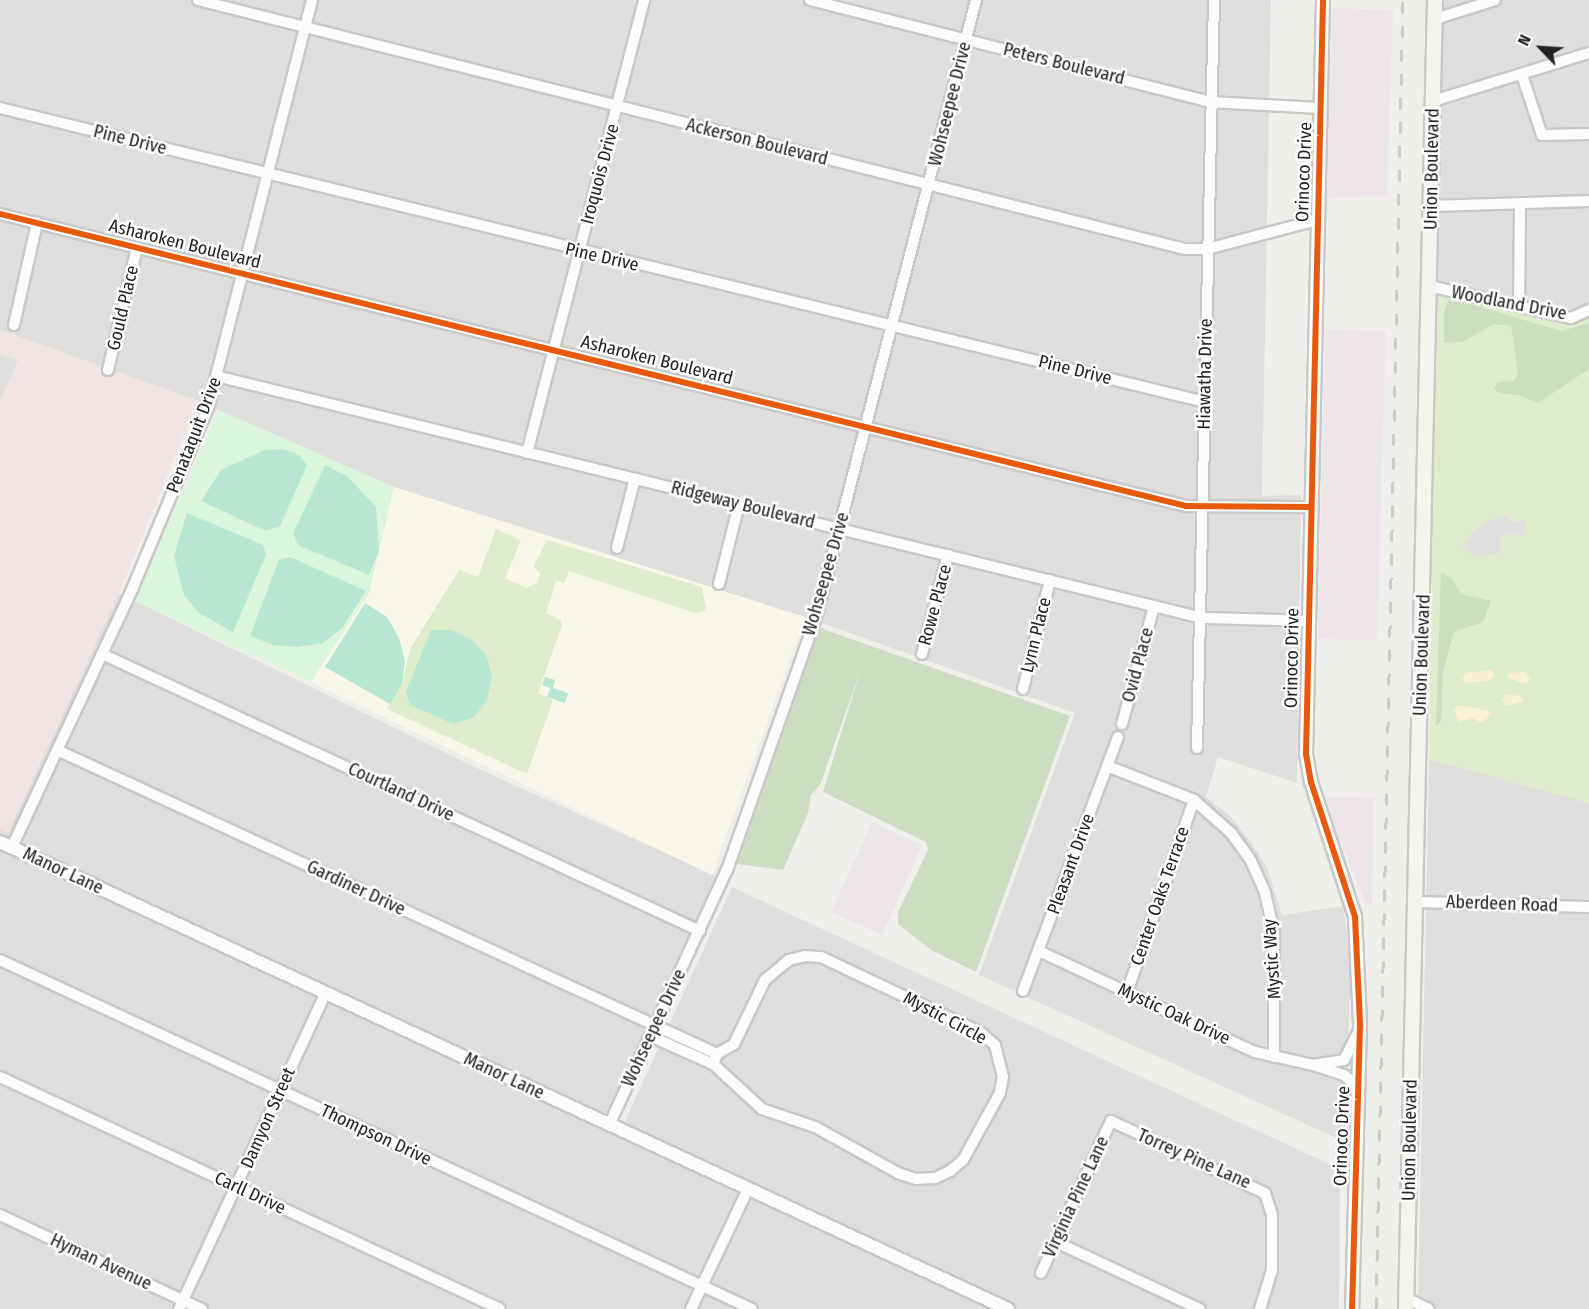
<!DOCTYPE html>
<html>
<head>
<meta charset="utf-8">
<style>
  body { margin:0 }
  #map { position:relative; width:1589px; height:1309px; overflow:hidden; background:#f0eeeb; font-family:"Fira Sans Condensed",sans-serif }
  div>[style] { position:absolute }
  .residential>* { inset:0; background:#dfdedc }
  .commercial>* { inset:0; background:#f1e3e1 }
  .industrial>* { inset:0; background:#ede4e9 }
  .education>* { inset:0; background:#f8f7e8 }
  .grass>* { inset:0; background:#ddeccb }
  .forest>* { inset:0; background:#cbdec1 }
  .sand>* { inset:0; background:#f8f0d0 }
  .park>* { inset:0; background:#daf5da }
  .pitch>* { inset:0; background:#b7e6d2 }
  .parking>* { inset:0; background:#e0dfde }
  .roads { filter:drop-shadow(2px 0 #c9c8c7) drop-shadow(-2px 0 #c9c8c7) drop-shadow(0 2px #c9c8c7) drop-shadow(0 -2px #c9c8c7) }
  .minor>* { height:10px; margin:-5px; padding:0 5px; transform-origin:5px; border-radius:5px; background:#fdfcfc }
  .tertiary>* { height:12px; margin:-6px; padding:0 6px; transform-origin:6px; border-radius:6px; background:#fdfcfc }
  .secondary>* { height:14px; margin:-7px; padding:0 7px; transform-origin:7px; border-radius:7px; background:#f4f4ed }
  .rail>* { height:3px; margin-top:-1.5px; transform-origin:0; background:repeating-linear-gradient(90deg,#ccc 0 12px,transparent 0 24px) }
  .cycleway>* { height:6px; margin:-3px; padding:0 3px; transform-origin:3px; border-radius:3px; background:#e8590c }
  span { translate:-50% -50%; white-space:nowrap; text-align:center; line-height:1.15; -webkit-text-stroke:5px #fff; paint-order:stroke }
  .street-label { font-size:18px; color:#222 }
  .north { position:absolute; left:1511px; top:18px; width:60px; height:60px; -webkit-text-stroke:4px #fff; paint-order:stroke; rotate:295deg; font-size:16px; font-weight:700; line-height:24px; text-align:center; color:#222 }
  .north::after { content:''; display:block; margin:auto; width:21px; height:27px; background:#222; clip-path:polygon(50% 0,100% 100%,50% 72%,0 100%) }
</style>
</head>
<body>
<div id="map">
  <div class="residential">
    <div style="clip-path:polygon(0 0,1271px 0,1262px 496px,1301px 495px,1297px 783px,1218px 757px,1206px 797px,1230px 816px,1251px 842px,1267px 867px,1282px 915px,1343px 906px,1351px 962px,1345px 1142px,979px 975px,1075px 713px,805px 617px,394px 487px,198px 401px,0 330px)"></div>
    <div style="clip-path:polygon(1435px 0,1589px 0,1589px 317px,1570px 325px,1429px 286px)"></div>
    <div style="clip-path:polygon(119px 593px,481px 770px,723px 879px,608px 1125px,621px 1130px,732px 887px,1340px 1169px,1339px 1309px,0 1309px,0 829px,8px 832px)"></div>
    <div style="clip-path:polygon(1429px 759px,1589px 803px,1589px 1309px,1418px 1309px)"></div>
  </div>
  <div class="commercial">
    <div style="clip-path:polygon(0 330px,198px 401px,119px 593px,7px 833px,0 829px)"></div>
  </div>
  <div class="industrial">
    <div style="clip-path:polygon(1332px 8px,1393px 10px,1387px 196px,1327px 198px)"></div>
    <div style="clip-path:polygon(1325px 329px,1386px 331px,1377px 640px,1318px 639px)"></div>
    <div style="clip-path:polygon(1323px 797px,1374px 798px,1372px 904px,1365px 903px)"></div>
    <div style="clip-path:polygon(872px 822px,922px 845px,882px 935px,831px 912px)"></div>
  </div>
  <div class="education">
    <div style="clip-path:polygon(394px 487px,805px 617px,712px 875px,311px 682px,369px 593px)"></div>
  </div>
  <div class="grass">
    <div style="clip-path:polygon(1436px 291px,1570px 325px,1589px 317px,1589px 803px,1429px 759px)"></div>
    <div style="clip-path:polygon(496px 529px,521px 540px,505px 578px,526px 588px,537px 583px,540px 574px,534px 566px,547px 540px,702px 587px,706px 611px,695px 613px,569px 571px,564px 583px,556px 581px,546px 613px,561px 620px,562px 625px,538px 693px,553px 700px,527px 774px,387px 709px,402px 684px,410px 649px,459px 570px,478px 577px)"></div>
  </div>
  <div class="forest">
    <div style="clip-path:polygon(1449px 298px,1562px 331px,1589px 323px,1589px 369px,1538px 403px,1519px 395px,1499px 393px,1494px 388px,1498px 382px,1514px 381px,1518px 374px,1511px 326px,1494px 324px,1462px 342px,1444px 343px,1444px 312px)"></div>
    <div style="clip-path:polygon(1441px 573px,1452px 579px,1461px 594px,1491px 601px,1483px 622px,1454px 632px,1443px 671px,1441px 720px,1436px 726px)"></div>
    <div style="clip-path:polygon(820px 628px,1070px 716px,976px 972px,931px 950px,898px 924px,898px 912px,928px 850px,926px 842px,823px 792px,861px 669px,820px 785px,811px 795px,808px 813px,783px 870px,737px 864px)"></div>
  </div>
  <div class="sand">
    <div style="clip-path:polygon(1491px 670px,1495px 675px,1490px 680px,1467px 683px,1462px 680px,1466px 673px)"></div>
    <div style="clip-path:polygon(1525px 672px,1530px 678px,1527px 684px,1507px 678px,1509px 673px)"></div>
    <div style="clip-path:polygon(1507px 694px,1520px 696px,1524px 701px,1505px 706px,1502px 700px)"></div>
    <div style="clip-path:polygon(1458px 705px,1489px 711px,1491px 715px,1481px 723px,1473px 718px,1459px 722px,1454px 711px)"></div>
  </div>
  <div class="park">
    <div style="clip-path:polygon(219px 410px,394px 487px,369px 593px,311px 682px,134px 601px)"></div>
  </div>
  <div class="pitch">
    <div style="clip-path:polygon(283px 449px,299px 455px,307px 465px,280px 526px,266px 531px,201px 501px,221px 470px,265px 450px)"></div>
    <div style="clip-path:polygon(325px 465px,347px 476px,376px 507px,379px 550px,369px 575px,298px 545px,293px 534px)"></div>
    <div style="clip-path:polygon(187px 513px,263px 545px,266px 555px,233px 632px,199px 613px,184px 595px,174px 556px)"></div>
    <div style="clip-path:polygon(290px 557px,366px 591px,342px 628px,323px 643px,297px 647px,273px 645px,250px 636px,279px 560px)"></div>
    <div style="clip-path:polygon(365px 603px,387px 617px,399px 638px,405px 661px,402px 684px,390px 704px,325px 667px)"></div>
    <div style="clip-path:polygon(431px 630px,452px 630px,472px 640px,486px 655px,492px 677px,487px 700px,474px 717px,453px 724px,410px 705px,406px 692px)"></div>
    <div style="clip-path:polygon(545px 677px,555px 680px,553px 688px,568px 693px,565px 703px,547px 697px,550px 688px,542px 685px)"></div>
  </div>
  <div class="parking">
    <div style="clip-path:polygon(0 354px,18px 360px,0 401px)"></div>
    <div style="clip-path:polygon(1507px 515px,1510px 522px,1526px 521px,1524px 535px,1500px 535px,1500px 553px,1477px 557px,1463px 548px,1471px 534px,1488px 521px)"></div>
  </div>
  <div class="roads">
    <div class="minor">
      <div style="left:198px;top:0;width:1018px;rotate:14.16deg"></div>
      <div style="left:1185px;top:249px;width:22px"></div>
      <div style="left:1207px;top:249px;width:114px;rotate:-14.8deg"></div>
      <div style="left:810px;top:0;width:413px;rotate:14.3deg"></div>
      <div style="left:1210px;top:102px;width:110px;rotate:3.1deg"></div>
      <div style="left:1435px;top:19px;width:63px;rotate:-17.6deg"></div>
      <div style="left:1522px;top:75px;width:63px;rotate:71.6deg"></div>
      <div style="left:1542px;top:135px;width:47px;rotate:-1.2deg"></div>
      <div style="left:1433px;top:101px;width:163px;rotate:-17.1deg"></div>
      <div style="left:0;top:108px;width:1240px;rotate:13.71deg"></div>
      <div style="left:1431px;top:206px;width:158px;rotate:-1.8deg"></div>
      <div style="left:0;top:214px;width:1221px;rotate:13.83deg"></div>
      <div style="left:1186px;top:506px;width:125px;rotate:0.5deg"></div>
      <div style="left:1429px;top:286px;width:146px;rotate:12.7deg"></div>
      <div style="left:1571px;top:318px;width:20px;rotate:-24deg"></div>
      <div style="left:1519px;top:305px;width:100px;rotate:-89.4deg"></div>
      <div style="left:14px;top:325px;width:105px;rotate:-77.3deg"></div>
      <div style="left:108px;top:370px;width:126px;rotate:-76.7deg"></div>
      <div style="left:216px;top:376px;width:1015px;rotate:13.79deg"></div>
      <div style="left:1202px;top:618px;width:106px;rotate:1.6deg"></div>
      <div style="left:527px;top:453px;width:468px;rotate:-75.5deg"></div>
      <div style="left:617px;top:548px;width:72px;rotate:-75.6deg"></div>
      <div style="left:719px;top:584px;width:82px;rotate:-76deg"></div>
      <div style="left:102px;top:654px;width:659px;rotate:24.85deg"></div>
      <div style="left:922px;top:654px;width:102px;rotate:-75.3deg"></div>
      <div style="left:1023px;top:689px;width:112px;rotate:-76.1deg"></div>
      <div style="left:1122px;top:724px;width:122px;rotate:-74.8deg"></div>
      <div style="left:1197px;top:748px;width:748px;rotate:-88.7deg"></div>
      <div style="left:57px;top:750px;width:727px;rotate:24.73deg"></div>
      <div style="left:1107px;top:766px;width:93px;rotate:21.3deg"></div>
      <div style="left:1194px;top:800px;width:50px;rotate:41.7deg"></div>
      <div style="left:1231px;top:833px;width:34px;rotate:54deg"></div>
      <div style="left:1251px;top:861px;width:35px;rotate:66deg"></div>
      <div style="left:1265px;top:893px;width:40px;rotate:77deg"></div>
      <div style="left:1274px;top:932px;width:125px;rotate:90deg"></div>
      <div style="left:12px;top:847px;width:287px;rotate:-65deg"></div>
      <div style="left:133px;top:587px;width:194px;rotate:-67.3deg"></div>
      <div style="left:208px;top:408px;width:421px;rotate:-75.7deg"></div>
      <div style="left:1416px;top:902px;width:173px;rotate:1.7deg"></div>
      <div style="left:1039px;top:951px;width:238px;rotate:25.1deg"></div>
      <div style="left:1255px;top:1052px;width:59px;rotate:12.6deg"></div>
      <div style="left:805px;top:956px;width:16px;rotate:4deg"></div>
      <div style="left:821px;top:957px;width:176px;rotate:25.3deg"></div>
      <div style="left:980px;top:1032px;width:20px;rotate:41deg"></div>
      <div style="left:995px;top:1045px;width:33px;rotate:76deg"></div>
      <div style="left:1003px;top:1077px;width:16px;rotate:101deg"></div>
      <div style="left:1000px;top:1093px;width:77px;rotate:118.9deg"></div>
      <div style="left:963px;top:1160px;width:17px;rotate:140deg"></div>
      <div style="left:950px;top:1171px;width:17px;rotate:155deg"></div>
      <div style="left:935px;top:1178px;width:19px;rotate:177deg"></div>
      <div style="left:916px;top:1179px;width:19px;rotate:-162deg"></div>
      <div style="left:898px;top:1173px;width:95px;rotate:-151deg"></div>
      <div style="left:815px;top:1127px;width:56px;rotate:-161.2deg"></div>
      <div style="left:762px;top:1109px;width:67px;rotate:-137.4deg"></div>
      <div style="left:713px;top:1064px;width:11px;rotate:-68deg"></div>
      <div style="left:717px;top:1054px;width:20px;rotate:-30deg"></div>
      <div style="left:734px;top:1044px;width:71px;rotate:-64.2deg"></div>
      <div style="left:765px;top:980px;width:31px;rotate:-40deg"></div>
      <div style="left:789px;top:960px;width:16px;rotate:-14deg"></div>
      <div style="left:0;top:960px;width:829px;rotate:24.9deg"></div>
      <div style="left:1023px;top:991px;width:271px;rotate:-69.5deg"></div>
      <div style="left:1127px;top:992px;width:203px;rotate:-70.8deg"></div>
      <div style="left:650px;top:1036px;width:69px;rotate:24deg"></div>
      <div style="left:0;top:1077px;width:551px;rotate:24.89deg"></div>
      <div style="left:1357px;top:1095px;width:11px;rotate:-105deg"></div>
      <div style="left:1354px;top:1084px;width:13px;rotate:-138deg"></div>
      <div style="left:1344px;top:1075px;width:33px;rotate:-162deg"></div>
      <div style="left:1313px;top:1065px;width:31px;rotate:-9deg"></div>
      <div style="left:1344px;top:1060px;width:29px;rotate:-63deg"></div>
      <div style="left:609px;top:1125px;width:281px;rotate:-65.2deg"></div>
      <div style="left:727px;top:870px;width:271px;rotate:-70.6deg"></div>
      <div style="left:817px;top:614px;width:634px;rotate:-75.48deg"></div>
      <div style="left:0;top:1215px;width:223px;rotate:25deg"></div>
      <div style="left:1056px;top:1242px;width:159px;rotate:25deg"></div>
      <div style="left:1041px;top:1273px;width:167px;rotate:-65.3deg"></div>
      <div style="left:1111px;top:1121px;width:170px;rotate:25.1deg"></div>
      <div style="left:1265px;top:1193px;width:23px;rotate:72deg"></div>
      <div style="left:1272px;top:1215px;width:55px;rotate:90deg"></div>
      <div style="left:1272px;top:1270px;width:41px;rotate:107.1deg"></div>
      <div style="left:1406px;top:1298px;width:25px;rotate:26deg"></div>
      <div style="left:179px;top:1309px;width:349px;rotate:-65.1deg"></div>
      <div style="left:691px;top:1309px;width:133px;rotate:-64.6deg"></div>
    </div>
    <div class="tertiary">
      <div style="left:1323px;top:0;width:754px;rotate:91.29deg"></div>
      <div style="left:1306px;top:754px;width:28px;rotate:80deg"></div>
      <div style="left:1311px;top:782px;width:142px;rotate:71.9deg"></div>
      <div style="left:1355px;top:917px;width:108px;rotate:87.3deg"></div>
      <div style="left:1360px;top:1025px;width:284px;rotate:91.6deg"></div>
      <div style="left:0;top:842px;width:1111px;rotate:24.86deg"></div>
    </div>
    <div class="secondary">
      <div style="left:1406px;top:1309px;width:1309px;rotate:-88.73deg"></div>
    </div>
  </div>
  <div class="rail">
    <div style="left:1376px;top:1309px;width:1309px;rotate:-88.82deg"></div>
  </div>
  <div class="cycleway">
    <div style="left:1323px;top:0;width:754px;rotate:91.29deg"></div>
    <div style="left:1306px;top:754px;width:28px;rotate:80deg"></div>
    <div style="left:1311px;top:782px;width:142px;rotate:71.9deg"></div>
    <div style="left:1355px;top:917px;width:108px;rotate:87.3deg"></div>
    <div style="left:1360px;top:1025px;width:284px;rotate:91.6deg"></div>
    <div style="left:0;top:214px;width:1221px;rotate:13.83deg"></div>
    <div style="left:1186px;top:506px;width:125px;rotate:0.5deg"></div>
  </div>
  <div class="street-label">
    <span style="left:1064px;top:64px;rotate:14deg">Peters Boulevard</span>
    <span style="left:950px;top:104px;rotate:-76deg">Wohseepee Drive</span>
    <span style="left:130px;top:140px;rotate:14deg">Pine Drive</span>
    <span style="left:757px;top:142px;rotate:14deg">Ackerson Boulevard</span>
    <span style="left:1432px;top:169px;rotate:-89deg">Union Boulevard</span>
    <span style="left:1304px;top:172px;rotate:-88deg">Orinoco Drive</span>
    <span style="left:600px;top:174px;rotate:-75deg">Iroquois Drive</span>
    <span style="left:185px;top:244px;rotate:14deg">Asharoken Boulevard</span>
    <span style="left:602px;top:257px;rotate:13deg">Pine Drive</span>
    <span style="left:1509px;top:303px;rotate:11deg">Woodland Drive</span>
    <span style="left:123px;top:308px;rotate:-77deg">Gould Place</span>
    <span style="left:657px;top:360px;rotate:14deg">Asharoken Boulevard</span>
    <span style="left:1075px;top:370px;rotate:14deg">Pine Drive</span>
    <span style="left:1205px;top:374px;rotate:-89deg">Hiawatha Drive</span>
    <span style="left:194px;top:435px;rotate:-69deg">Penataquit Drive</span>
    <span style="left:743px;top:505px;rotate:14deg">Ridgeway Boulevard</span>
    <span style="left:826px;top:574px;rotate:-74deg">Wohseepee Drive</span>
    <span style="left:935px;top:605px;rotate:-75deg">Rowe Place</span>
    <span style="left:1036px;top:635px;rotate:-76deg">Lynn Place</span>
    <span style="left:1422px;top:655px;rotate:-88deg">Union Boulevard</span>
    <span style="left:1292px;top:658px;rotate:-89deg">Orinoco Drive</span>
    <span style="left:1138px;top:665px;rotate:-75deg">Ovid Place</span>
    <span style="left:401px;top:792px;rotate:25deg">Courtland Drive</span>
    <span style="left:1071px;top:864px;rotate:-70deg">Pleasant Drive</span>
    <span style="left:63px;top:871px;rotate:25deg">Manor Lane</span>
    <span style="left:356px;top:888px;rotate:25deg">Gardiner Drive</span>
    <span style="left:1160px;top:896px;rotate:-71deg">Center Oaks Terrace</span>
    <span style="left:1502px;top:904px;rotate:2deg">Aberdeen Road</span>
    <span style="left:1272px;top:959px;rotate:-94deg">Mystic Way</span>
    <span style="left:1174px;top:1014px;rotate:25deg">Mystic Oak Drive</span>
    <span style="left:945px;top:1018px;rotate:28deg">Mystic Circle</span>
    <span style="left:654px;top:1028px;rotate:-65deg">Wohseepee Drive</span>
    <span style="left:504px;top:1076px;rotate:25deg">Manor Lane</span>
    <span style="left:268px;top:1118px;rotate:-66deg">Damyon Street</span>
    <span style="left:376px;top:1135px;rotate:25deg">Thompson Drive</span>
    <span style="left:1342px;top:1136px;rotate:-88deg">Orinoco Drive</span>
    <span style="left:1410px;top:1140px;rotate:-89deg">Union Boulevard</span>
    <span style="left:1194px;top:1159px;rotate:24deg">Torrey Pine Lane</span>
    <span style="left:250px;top:1193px;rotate:25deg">Carll Drive</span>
    <span style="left:1076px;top:1197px;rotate:-65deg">Virginia Pine Lane</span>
    <span style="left:101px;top:1262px;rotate:25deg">Hyman Avenue</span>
  </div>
  <div class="north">N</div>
</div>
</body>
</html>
